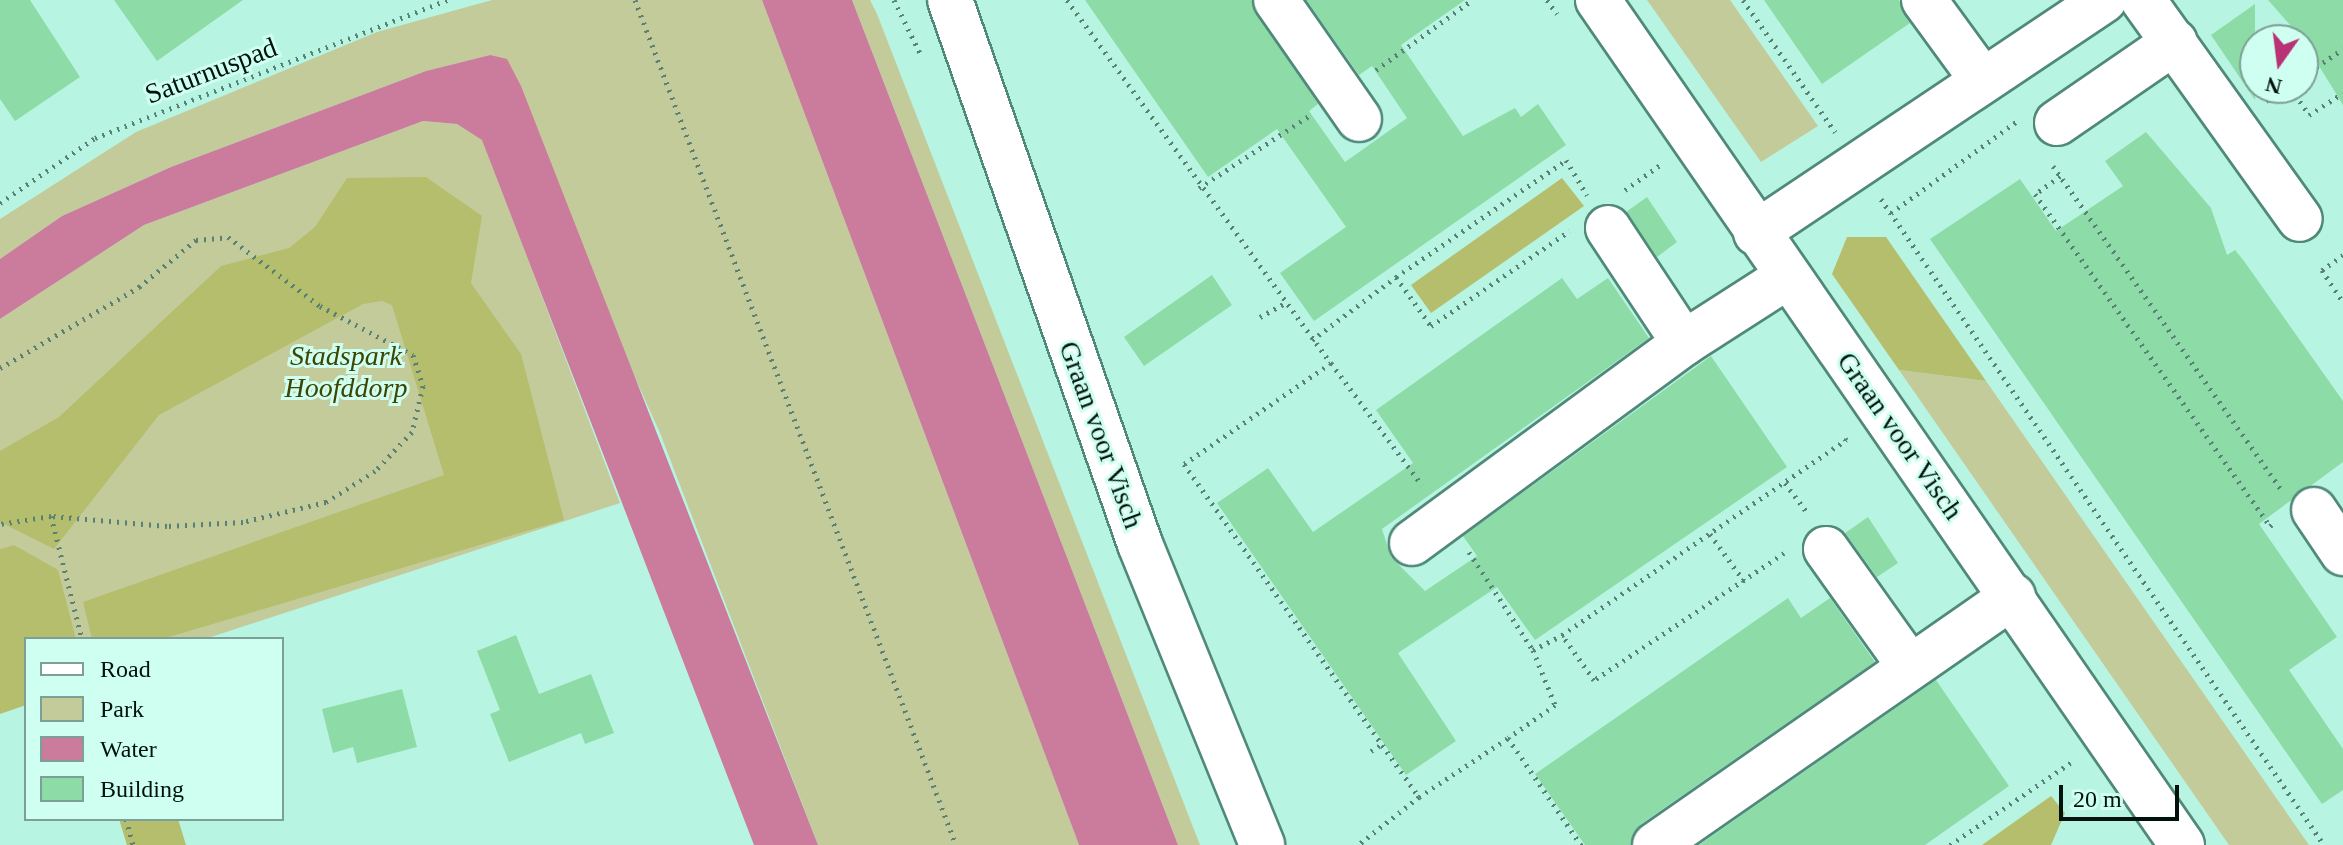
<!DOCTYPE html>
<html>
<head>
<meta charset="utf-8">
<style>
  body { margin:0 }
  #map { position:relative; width:2343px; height:845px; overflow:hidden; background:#b8f4e2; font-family:Georgia,serif }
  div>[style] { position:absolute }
  .green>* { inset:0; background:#c4cb9b }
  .forest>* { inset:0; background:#b4be6c }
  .water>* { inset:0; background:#cb7b9c }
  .building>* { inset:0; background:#8ddca8 }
  .path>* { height:5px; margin-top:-2.5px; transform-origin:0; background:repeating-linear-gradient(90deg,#598074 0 2px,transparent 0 8px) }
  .roads { filter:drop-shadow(2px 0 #50897a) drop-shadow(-2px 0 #50897a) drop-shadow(0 2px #50897a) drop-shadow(0 -2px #50897a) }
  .minor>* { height:44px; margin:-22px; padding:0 22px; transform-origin:22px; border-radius:22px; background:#fff }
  span { translate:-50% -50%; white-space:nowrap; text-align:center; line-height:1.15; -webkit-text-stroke:6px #cffff0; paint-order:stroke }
  .street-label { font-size:28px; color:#00120c }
  .park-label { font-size:28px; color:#3e4402; font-style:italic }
  .legend { position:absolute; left:24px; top:637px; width:260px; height:184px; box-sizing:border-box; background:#cffff0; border:2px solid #7ca095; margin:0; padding:10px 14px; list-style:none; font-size:24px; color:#00120c }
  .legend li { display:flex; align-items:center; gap:16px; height:40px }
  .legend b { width:40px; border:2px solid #7ca095 }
  .north { position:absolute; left:2239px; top:24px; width:80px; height:80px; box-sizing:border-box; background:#cffff0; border:2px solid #7ca095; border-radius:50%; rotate:194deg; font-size:22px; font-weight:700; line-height:32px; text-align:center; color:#00120c }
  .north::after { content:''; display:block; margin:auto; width:28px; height:36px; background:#b93275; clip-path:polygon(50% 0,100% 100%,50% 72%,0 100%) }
  .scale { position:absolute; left:2059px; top:785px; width:120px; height:36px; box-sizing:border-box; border:4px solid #00120c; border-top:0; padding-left:10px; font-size:24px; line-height:28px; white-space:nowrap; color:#00120c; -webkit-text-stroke:6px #cffff0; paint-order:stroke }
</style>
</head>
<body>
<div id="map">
  <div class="green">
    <div style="clip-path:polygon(492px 0,762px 0,1079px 845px,818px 845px,660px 433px,490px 55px,426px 71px,171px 167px,62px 216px,0 259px,0 219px,136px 132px,377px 32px)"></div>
    <div style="clip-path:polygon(852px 0,870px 0,877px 14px,1200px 845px,1178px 845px)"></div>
    <div style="clip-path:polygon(1647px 0,1730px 0,1818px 126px,1761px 162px)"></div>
    <div style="clip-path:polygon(423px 121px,457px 124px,483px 140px,620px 503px,205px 639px,26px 639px,0 706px,0 319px,144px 225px)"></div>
    <div style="clip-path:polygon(1899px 370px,1986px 381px,2309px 845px,2229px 845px)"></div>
  </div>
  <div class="forest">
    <div style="clip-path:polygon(426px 177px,482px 216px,471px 283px,521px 354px,564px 520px,162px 639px,92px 639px,83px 602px,444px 475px,392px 305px,382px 301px,363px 304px,159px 415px,54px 549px,0 522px,0 451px,59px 417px,221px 266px,289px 248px,315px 227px,347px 178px)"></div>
    <div style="clip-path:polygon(1562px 178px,1584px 206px,1431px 313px,1411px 285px)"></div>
    <div style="clip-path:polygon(1847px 237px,1886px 237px,1986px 381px,1899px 370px,1832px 274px)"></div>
    <div style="clip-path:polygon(14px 545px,58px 570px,76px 639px,26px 639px,26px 705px,0 714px,0 549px)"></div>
    <div style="clip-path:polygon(2051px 796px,2065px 813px,2051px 845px,1982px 845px)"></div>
    <div style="clip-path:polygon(119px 819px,178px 819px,186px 845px,127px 845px)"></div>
  </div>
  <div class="water">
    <div style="clip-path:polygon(762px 0,852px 0,1178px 845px,1079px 845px)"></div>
    <div style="clip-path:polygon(490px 55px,507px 59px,521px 86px,818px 845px,754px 845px,482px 140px,457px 124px,423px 121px,144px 225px,0 319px,0 259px,62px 216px,171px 167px,426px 71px)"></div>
  </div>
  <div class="building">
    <div style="clip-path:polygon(0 0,30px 0,80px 77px,15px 121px,0 99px)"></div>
    <div style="clip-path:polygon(114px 0,243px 0,157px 61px)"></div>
    <div style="clip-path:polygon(1085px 0,1251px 0,1318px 104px,1309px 111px,1345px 162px,1407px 118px,1372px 66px,1359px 75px,1306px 0,1465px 0,1401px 45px,1463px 136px,1515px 108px,1521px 117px,1538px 104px,1566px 145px,1314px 321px,1280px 273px,1346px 227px,1277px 129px,1208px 177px)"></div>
    <div style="clip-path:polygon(1764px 0,1899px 0,1910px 23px,1822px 84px)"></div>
    <div style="clip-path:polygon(2268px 0,2343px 0,2343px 105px,2303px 40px)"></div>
    <div style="clip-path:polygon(2255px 4px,2255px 100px,2211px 35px)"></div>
    <div style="clip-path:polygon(2146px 132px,2211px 208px,2227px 255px,2235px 250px,2244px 261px,2343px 401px,2343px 462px,2259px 524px,2337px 637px,2289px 670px,2343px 749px,2343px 790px,2322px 804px,1930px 239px,2020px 179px,2056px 231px,2123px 186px,2105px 161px)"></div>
    <div style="clip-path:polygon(1647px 197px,1677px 242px,1657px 257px,1626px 212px)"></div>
    <div style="clip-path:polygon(1212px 275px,1232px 305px,1144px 366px,1124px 337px)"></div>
    <div style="clip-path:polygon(1562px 278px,1577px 299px,1608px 278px,1649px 338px,1382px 529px,1391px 557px,1425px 591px,1477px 556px,1463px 536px,1711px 356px,1787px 467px,1535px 640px,1497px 587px,1398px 653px,1456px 741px,1406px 775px,1217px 503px,1268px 468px,1313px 532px,1413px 463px,1376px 410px)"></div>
    <div style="clip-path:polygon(1868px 517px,1898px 563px,1877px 577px,1845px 533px)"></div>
    <div style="clip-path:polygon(1788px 598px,1801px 618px,1830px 598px,1875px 662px,1641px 824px,1630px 845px,1585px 845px,1535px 774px)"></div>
    <div style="clip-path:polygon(516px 635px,539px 694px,591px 674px,614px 733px,585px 744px,581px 733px,509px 762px,490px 714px,500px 710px,477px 651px)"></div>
    <div style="clip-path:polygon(1936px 680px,2009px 786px,1925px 845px,1699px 845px)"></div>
    <div style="clip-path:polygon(402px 689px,417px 747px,357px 763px,353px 747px,333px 753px,322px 709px)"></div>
  </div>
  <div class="path">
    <div style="left:635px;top:0;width:904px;rotate:69.2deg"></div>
    <div style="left:894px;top:0;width:59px;rotate:63.9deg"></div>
    <div style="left:1067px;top:0;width:449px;rotate:54deg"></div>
    <div style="left:1331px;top:363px;width:178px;rotate:145.5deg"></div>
    <div style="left:1184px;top:464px;width:408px;rotate:54.8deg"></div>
    <div style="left:1419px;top:797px;width:78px;rotate:141.8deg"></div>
    <div style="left:1547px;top:0;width:17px;rotate:54deg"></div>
    <div style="left:1743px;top:0;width:161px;rotate:55.1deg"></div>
    <div style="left:1376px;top:70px;width:119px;rotate:-36.1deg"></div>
    <div style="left:2303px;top:76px;width:48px;rotate:-34deg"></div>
    <div style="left:2291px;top:88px;width:32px;rotate:56deg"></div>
    <div style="left:2309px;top:115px;width:40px;rotate:-32.9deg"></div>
    <div style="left:2266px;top:101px;width:23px;rotate:-34deg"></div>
    <div style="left:2053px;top:166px;width:394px;rotate:54.8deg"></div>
    <div style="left:2060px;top:176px;width:31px;rotate:144deg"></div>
    <div style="left:2035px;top:194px;width:407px;rotate:54.7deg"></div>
    <div style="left:2270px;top:526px;width:6px;rotate:-39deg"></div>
    <div style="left:1199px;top:188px;width:131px;rotate:-33.2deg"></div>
    <div style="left:1625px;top:190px;width:43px;rotate:-35.5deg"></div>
    <div style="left:1881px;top:199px;width:783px;rotate:55.56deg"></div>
    <div style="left:0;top:203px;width:115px;rotate:-34.4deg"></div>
    <div style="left:95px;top:138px;width:379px;rotate:-21.4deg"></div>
    <div style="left:1891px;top:213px;width:155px;rotate:-36.1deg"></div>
    <div style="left:2343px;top:255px;width:26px;rotate:144deg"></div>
    <div style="left:2322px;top:270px;width:38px;rotate:57deg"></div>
    <div style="left:1396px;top:277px;width:206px;rotate:-34.5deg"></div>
    <div style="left:1566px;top:160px;width:41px;rotate:59deg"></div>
    <div style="left:1260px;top:317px;width:29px;rotate:-29deg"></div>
    <div style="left:1312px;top:340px;width:105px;rotate:-36.9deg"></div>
    <div style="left:1396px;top:277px;width:60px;rotate:54.5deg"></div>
    <div style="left:1431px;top:326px;width:168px;rotate:-34.5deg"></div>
    <div style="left:1331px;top:363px;width:152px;rotate:53.3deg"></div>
    <div style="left:0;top:368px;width:161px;rotate:-30.2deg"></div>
    <div style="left:139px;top:287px;width:74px;rotate:-39.5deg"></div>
    <div style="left:196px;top:240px;width:32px;rotate:-5deg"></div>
    <div style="left:228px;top:237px;width:115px;rotate:36.9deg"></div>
    <div style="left:320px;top:306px;width:105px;rotate:27.8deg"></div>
    <div style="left:413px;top:355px;width:33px;rotate:72deg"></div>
    <div style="left:423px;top:386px;width:47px;rotate:103.4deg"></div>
    <div style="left:412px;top:432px;width:54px;rotate:133.5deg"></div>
    <div style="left:375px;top:471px;width:58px;rotate:147.7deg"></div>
    <div style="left:326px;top:502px;width:85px;rotate:166.5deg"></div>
    <div style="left:243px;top:522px;width:76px;rotate:177deg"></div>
    <div style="left:167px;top:526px;width:116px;rotate:-175.1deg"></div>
    <div style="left:51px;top:516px;width:52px;rotate:171.1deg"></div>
    <div style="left:1785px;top:483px;width:39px;rotate:53deg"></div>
    <div style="left:51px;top:516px;width:127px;rotate:75.9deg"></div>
    <div style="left:1710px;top:534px;width:58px;rotate:54.1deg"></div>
    <div style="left:1469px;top:552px;width:117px;rotate:56.9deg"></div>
    <div style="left:1533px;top:650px;width:59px;rotate:68.2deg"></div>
    <div style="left:1555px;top:705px;width:57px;rotate:144.9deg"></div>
    <div style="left:1508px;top:738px;width:130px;rotate:55.7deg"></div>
    <div style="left:1784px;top:553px;width:229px;rotate:146.2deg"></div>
    <div style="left:1594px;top:680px;width:55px;rotate:-125.4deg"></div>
    <div style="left:1562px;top:635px;width:345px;rotate:-34.5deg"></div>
    <div style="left:1846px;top:440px;width:4px;rotate:-117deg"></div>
    <div style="left:1533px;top:650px;width:33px;rotate:-27deg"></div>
    <div style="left:1371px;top:751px;width:13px;rotate:-32deg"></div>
    <div style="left:1419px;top:797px;width:107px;rotate:-33.5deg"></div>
    <div style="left:126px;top:819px;width:27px;rotate:75deg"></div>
    <div style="left:1950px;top:845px;width:149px;rotate:-34.3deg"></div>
  </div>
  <div class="roads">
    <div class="minor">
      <div style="left:950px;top:0;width:576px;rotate:70.75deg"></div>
      <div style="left:1140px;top:544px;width:325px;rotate:67.9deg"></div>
      <div style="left:1276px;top:0;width:145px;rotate:55.1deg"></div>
      <div style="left:1598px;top:0;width:1027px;rotate:55.35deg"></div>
      <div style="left:1924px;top:0;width:100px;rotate:53.9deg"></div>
      <div style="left:2143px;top:0;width:269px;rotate:54.4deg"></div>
      <div style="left:2057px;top:123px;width:143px;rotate:-34.5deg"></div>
      <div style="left:1608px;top:228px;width:138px;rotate:56.5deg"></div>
      <div style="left:1756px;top:233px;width:419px;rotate:-33.8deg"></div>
      <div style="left:2314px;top:510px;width:52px;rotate:56deg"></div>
      <div style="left:1412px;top:543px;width:338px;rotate:-36.3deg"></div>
      <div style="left:1684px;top:343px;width:122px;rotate:-32.7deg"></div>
      <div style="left:1826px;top:549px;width:141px;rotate:54.5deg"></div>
      <div style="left:1655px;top:845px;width:436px;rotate:-34.8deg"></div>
    </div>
  </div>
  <div class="street-label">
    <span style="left:211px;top:71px;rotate:-21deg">Saturnuspad</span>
    <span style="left:1101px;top:435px;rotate:70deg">Graan voor Visch</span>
    <span style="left:1900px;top:436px;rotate:55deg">Graan voor Visch</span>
  </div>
  <div class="park-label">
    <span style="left:346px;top:372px">Stadspark<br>Hoofddorp</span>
  </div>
  <ul class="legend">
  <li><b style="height:10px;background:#fff"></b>Road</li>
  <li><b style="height:22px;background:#c4cb9b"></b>Park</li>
  <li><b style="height:22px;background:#cb7b9c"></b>Water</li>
  <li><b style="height:22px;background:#8ddca8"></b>Building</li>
  </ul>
  <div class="north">N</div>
  <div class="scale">20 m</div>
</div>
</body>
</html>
